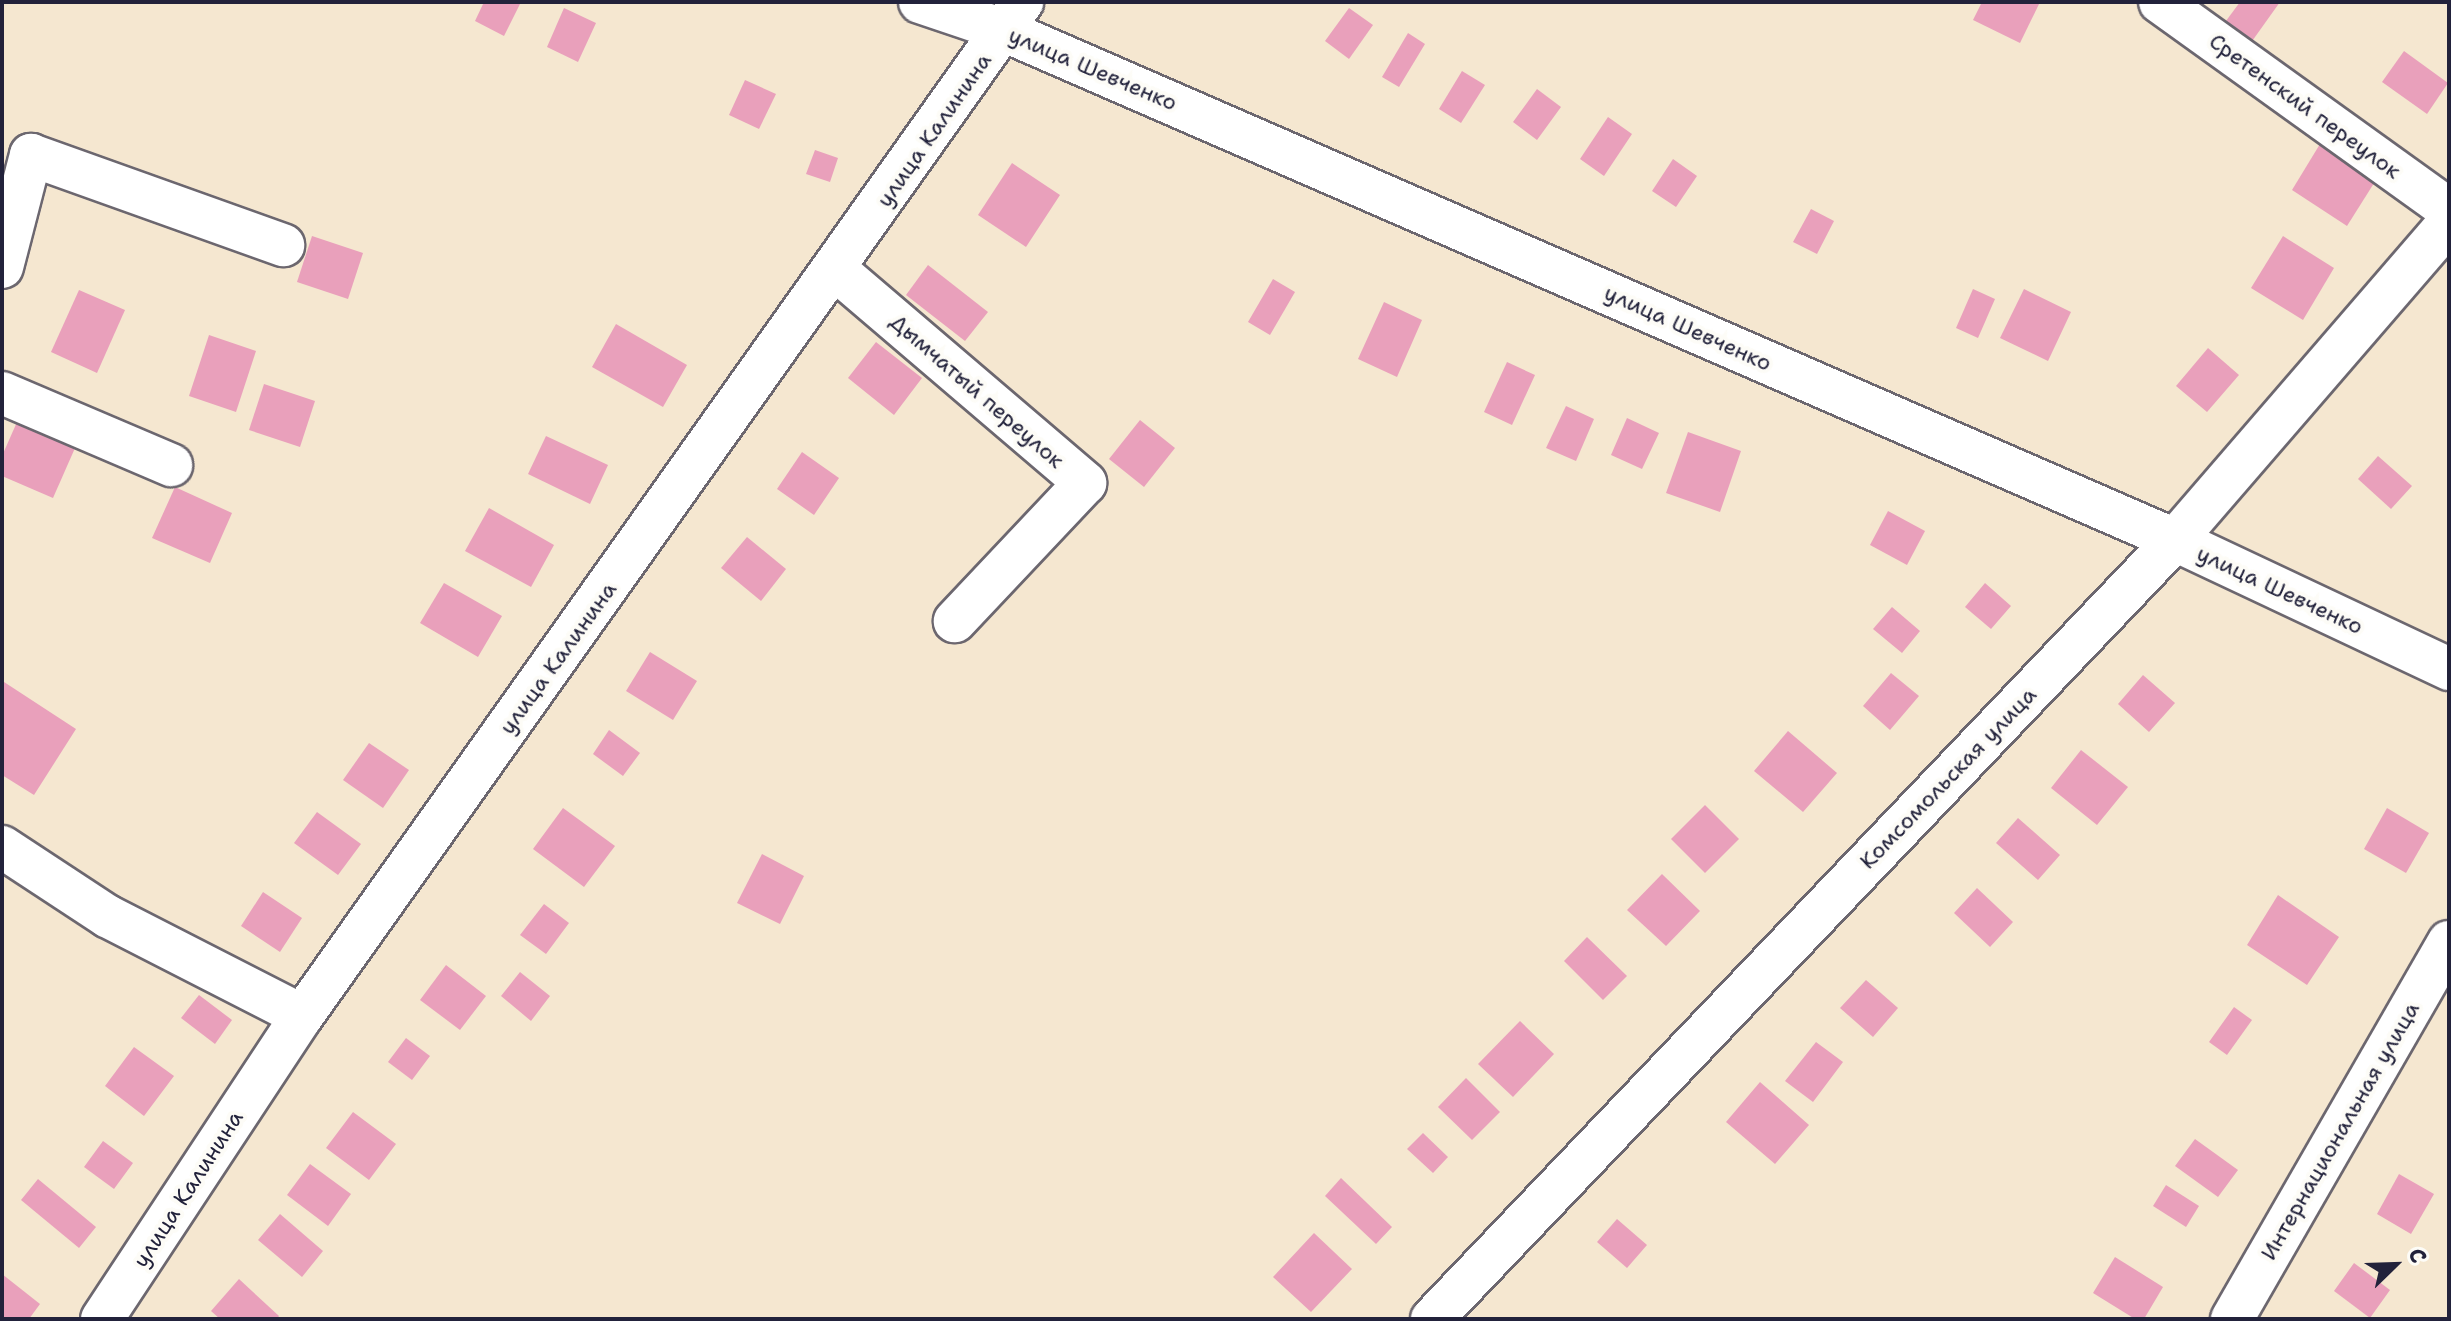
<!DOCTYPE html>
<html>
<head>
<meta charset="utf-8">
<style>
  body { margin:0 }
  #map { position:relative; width:2451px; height:1321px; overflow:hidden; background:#f5e7d0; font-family:"Shantell Sans",sans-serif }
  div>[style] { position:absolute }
  .building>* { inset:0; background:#e9a0bb }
  .roads { filter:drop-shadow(2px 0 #6c676f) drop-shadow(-2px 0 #6c676f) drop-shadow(0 2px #6c676f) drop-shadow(0 -2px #6c676f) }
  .minor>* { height:42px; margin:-21px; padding:0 21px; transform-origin:21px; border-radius:21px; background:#fff }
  span { translate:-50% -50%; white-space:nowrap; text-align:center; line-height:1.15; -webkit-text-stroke:8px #fdfcf7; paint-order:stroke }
  .street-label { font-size:22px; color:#22223b }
  .frame { position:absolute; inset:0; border:4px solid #22223b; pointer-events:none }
  .north { position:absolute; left:2355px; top:1225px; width:80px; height:80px; -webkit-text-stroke:6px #fdfcf7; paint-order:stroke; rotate:67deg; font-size:22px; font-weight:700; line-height:32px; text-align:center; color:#22223b }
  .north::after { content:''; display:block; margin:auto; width:28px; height:36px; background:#22223b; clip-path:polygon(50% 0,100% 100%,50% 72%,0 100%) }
</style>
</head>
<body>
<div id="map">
  <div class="building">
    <div style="clip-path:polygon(484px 2px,521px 2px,504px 36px,475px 21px)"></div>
    <div style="clip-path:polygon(1982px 2px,2040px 2px,2020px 43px,1973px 20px)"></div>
    <div style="clip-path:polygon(2240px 2px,2280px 2px,2250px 44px,2223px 25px)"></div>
    <div style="clip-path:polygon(564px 8px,596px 23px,578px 62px,547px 47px)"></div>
    <div style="clip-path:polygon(1349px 8px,1373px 25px,1349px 59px,1325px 41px)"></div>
    <div style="clip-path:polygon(1408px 33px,1425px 44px,1399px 87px,1382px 77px)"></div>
    <div style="clip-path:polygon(2404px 51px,2448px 83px,2427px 114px,2382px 82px)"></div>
    <div style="clip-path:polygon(1462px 71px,1485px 85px,1461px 123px,1439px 109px)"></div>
    <div style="clip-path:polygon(745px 80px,776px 94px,759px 129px,729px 115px)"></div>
    <div style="clip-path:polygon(1537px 89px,1561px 107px,1537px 140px,1513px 122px)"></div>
    <div style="clip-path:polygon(1608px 117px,1632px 134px,1604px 176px,1580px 159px)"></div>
    <div style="clip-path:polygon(2320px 144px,2376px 180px,2347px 226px,2292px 190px)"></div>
    <div style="clip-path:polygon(815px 150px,838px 158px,830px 182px,806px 174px)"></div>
    <div style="clip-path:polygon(1673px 159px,1697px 176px,1676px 207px,1652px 191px)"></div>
    <div style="clip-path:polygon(1012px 163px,1060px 195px,1026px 247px,978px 215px)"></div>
    <div style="clip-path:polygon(1811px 209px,1834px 221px,1817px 254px,1793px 242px)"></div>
    <div style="clip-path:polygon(312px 236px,363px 253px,348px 299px,297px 282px)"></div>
    <div style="clip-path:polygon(2283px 236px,2334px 268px,2303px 320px,2251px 288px)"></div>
    <div style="clip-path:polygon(928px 265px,988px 312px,965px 341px,906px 295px)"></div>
    <div style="clip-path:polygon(1273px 279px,1295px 292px,1270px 335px,1248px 322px)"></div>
    <div style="clip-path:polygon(1973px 289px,1995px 299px,1978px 338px,1956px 328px)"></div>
    <div style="clip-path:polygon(2024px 289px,2071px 312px,2048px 361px,2000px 338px)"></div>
    <div style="clip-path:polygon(79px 290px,125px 310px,97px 373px,51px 352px)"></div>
    <div style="clip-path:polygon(1384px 302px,1422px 320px,1397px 377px,1358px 359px)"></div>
    <div style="clip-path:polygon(616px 324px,687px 365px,663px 407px,592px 367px)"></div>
    <div style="clip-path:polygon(209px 335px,256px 351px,236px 412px,189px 396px)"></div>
    <div style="clip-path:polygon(876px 342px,922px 378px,894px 415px,848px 378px)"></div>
    <div style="clip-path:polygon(2208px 348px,2239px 375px,2207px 412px,2176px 386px)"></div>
    <div style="clip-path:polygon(1507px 362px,1535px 375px,1512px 425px,1484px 412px)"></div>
    <div style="clip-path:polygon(264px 384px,315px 401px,300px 447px,249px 430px)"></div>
    <div style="clip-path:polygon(1566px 406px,1594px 419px,1576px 461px,1546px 448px)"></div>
    <div style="clip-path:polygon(1627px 418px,1659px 433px,1642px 469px,1611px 455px)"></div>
    <div style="clip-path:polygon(1140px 420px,1175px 448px,1144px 487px,1109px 459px)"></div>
    <div style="clip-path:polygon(17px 422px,75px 448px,53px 498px,2px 476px,2px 456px)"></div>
    <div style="clip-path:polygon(1688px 432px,1741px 451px,1720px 512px,1666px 493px)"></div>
    <div style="clip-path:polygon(546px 436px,608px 465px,590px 504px,528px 474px)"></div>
    <div style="clip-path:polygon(802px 452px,839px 478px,814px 515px,777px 489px)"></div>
    <div style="clip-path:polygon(2378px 456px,2412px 486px,2391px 509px,2358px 479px)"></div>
    <div style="clip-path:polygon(175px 487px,232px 513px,210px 563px,152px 538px)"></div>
    <div style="clip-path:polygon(489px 508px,554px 545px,531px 587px,465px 551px)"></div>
    <div style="clip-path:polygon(1888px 511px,1925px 531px,1907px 565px,1870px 545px)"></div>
    <div style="clip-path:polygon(747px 537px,786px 569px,761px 601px,721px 568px)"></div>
    <div style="clip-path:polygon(444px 583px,502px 616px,478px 657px,420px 623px)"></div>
    <div style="clip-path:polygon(1985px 583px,2011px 606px,1991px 629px,1965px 607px)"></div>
    <div style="clip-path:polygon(1892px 607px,1920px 631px,1902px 653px,1873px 629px)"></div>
    <div style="clip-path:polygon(650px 652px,697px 681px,673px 720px,626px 691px)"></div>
    <div style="clip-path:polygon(1891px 673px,1919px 696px,1890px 730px,1863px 706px)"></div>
    <div style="clip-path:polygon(2143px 675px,2175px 703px,2149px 732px,2118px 704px)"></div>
    <div style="clip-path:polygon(4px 682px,76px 729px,34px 795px,2px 775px)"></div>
    <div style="clip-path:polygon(609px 730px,640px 753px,623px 776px,593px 754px)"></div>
    <div style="clip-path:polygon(1788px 731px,1837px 773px,1803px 812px,1754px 771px)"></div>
    <div style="clip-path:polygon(369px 743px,409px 770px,383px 808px,343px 780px)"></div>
    <div style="clip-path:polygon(2081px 750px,2128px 787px,2097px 825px,2051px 788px)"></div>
    <div style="clip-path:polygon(1705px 805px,1739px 839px,1705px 873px,1671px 839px)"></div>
    <div style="clip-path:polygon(563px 808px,615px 846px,584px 887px,533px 849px)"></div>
    <div style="clip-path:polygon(2387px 808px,2429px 833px,2406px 873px,2364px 849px)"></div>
    <div style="clip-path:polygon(317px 812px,361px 844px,338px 875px,294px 843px)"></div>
    <div style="clip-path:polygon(2018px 818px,2060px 855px,2038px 880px,1996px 843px)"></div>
    <div style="clip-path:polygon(762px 854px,804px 876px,780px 924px,737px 903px)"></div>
    <div style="clip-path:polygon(1662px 874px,1700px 911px,1666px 946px,1627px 910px)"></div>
    <div style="clip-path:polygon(1977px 888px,2013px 922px,1990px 947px,1954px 913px)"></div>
    <div style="clip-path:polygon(263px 892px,302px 918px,280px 952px,241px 926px)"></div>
    <div style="clip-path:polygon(2278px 895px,2339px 937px,2307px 985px,2247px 945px)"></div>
    <div style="clip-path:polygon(544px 904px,569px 923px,546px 954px,520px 935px)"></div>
    <div style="clip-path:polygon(1587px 937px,1627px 976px,1603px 1000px,1564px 961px)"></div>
    <div style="clip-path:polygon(446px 965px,486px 996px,460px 1030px,420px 1000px)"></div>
    <div style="clip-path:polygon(520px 972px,550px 996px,531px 1021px,501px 996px)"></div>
    <div style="clip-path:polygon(1866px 980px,1898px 1008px,1873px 1037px,1840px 1008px)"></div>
    <div style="clip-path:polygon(199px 995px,232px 1020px,215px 1044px,181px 1018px)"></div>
    <div style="clip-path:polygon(2234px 1007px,2252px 1020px,2227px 1055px,2209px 1042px)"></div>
    <div style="clip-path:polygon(1520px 1021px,1554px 1054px,1513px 1097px,1478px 1064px)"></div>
    <div style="clip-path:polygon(406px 1038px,430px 1056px,412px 1080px,388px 1062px)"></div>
    <div style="clip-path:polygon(1816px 1042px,1843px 1062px,1813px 1102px,1785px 1081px)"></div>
    <div style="clip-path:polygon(134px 1047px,174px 1076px,144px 1116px,105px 1086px)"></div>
    <div style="clip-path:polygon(1466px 1078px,1500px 1112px,1472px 1140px,1438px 1107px)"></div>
    <div style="clip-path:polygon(1760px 1082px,1809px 1125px,1775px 1164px,1726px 1122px)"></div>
    <div style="clip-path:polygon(353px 1112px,396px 1144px,369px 1180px,326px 1148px)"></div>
    <div style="clip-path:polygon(1423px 1133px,1448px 1157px,1433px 1173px,1407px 1149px)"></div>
    <div style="clip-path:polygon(2195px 1139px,2238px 1170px,2218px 1197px,2175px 1166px)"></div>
    <div style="clip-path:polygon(103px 1141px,133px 1163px,114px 1189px,84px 1167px)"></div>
    <div style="clip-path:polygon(310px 1164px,351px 1194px,328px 1226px,287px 1195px)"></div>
    <div style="clip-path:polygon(2399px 1174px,2434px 1194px,2411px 1234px,2377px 1214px)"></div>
    <div style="clip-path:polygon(1341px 1178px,1392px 1227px,1376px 1244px,1325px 1196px)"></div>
    <div style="clip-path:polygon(38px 1179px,96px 1227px,79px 1248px,21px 1200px)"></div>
    <div style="clip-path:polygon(2166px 1185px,2199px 1206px,2186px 1227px,2153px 1206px)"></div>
    <div style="clip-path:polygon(280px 1214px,323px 1251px,302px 1277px,258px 1240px)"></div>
    <div style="clip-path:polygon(1617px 1219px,1647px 1245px,1627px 1268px,1597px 1242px)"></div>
    <div style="clip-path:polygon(1314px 1233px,1352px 1269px,1311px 1312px,1273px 1277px)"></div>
    <div style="clip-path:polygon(2115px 1257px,2163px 1287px,2144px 1319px,2135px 1319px,2093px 1293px)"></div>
    <div style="clip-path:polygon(2354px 1263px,2390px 1290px,2370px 1318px,2334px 1291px)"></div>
    <div style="clip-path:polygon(2px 1274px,40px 1304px,29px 1319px,2px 1319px)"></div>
    <div style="clip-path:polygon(239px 1279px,279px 1316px,277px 1319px,220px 1319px,211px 1311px)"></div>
  </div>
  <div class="roads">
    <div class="minor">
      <div style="left:920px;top:2px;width:88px;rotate:18.6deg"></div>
      <div style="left:1003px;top:30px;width:1278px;rotate:23.52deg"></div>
      <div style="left:2175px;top:540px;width:303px;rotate:25.2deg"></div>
      <div style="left:2160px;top:2px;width:356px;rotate:35.7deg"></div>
      <div style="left:2px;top:267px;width:116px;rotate:-75.5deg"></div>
      <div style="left:31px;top:155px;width:268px;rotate:19.7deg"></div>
      <div style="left:836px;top:270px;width:328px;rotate:40.5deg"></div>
      <div style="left:1085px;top:483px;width:190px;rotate:133.3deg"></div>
      <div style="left:2px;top:393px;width:184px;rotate:23.1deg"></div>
      <div style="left:2px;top:847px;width:126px;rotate:33.3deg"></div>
      <div style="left:107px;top:916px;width:219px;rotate:27.1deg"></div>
      <div style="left:102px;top:1319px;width:363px;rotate:-56.6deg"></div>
      <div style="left:302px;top:1016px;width:1244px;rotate:-54.62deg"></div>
      <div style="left:1432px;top:1319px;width:1077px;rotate:-46.35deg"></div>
      <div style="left:2175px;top:540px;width:419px;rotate:-49.2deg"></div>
      <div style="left:2232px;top:1319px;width:435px;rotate:-60.1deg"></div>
    </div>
  </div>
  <div class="street-label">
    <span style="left:1093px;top:69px;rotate:23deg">улица Шевченко</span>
    <span style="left:2305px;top:106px;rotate:36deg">Сретенский переулок</span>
    <span style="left:934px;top:130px;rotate:-55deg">улица Калинина</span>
    <span style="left:1688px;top:328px;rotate:24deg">улица Шевченко</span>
    <span style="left:977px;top:391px;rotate:41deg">Дымчатый переулок</span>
    <span style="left:2280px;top:590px;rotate:25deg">улица Шевченко</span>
    <span style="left:558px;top:658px;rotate:-54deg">улица Калинина</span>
    <span style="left:1948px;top:778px;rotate:-46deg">Комсомольская улица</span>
    <span style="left:2340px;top:1131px;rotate:-60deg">Интернациональная улица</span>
    <span style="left:188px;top:1189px;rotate:-57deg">улица Калинина</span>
  </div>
  <div class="frame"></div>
  <div class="north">С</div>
</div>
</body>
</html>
